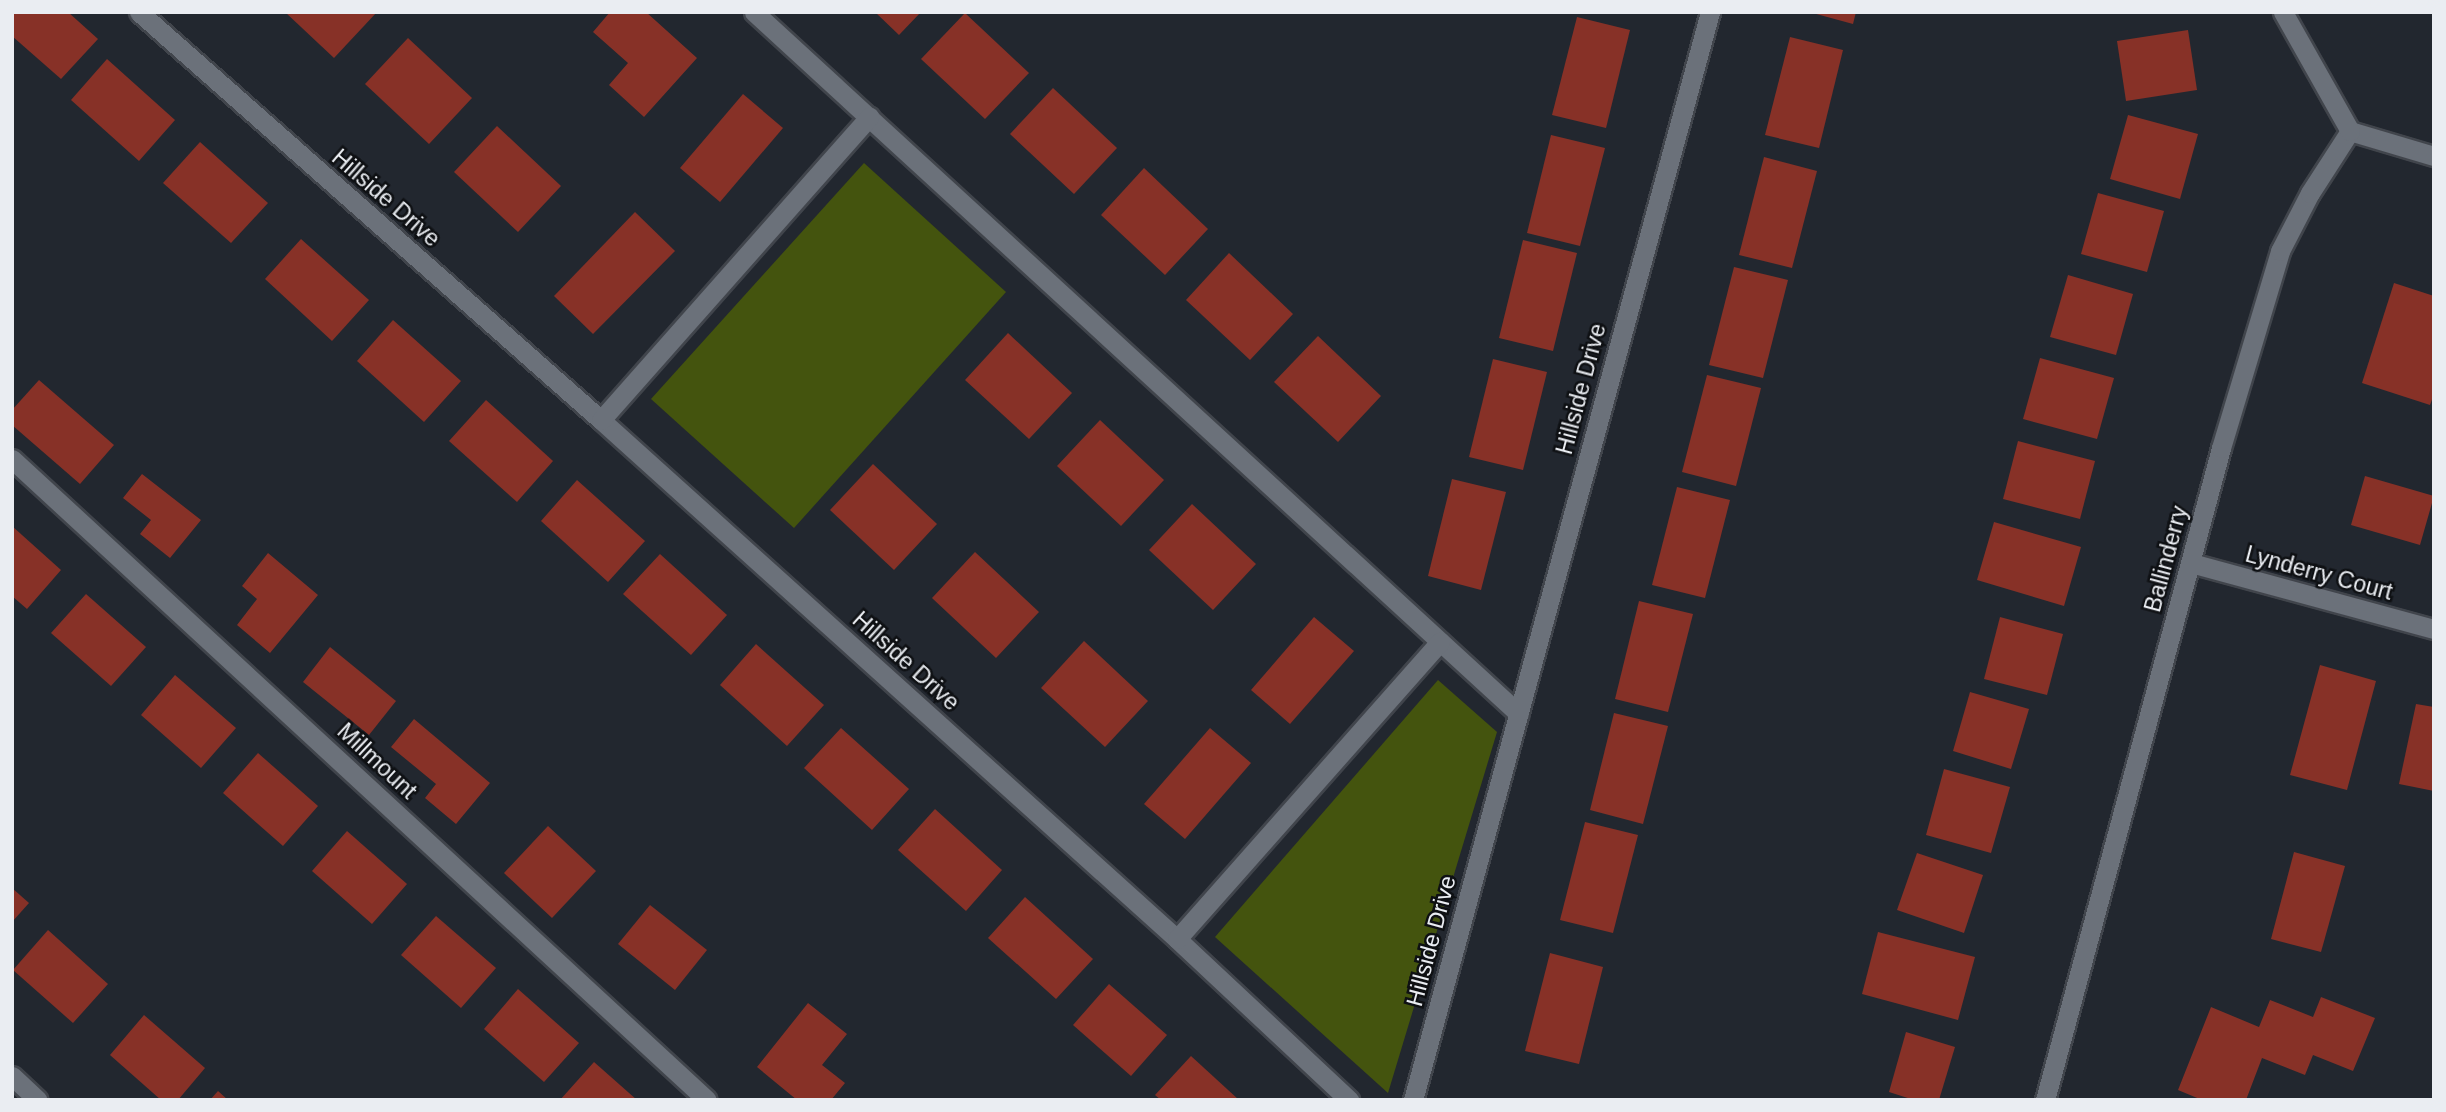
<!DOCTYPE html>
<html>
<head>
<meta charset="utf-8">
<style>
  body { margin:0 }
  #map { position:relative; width:2446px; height:1112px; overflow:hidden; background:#22272f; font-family:Arial,sans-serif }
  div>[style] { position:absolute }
  .green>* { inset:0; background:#44540e }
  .building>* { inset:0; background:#873127 }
  .roads { filter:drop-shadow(2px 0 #41454c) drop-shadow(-2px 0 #41454c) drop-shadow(0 2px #41454c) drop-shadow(0 -2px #41454c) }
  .minor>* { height:19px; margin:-9.5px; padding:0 9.5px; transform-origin:9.5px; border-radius:9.5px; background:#6b717a }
  .tertiary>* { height:19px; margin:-9.5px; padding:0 9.5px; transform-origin:9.5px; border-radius:9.5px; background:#6b717a }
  span { translate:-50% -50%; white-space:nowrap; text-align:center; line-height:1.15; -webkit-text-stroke:5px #0e1013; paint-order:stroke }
  .street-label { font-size:23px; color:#eaedf2 }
  .frame { position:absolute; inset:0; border:14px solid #eaedf2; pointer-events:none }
</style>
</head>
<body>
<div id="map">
  <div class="green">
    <div style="clip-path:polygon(864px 163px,1006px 292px,794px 528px,651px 399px)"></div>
    <div style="clip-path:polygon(1438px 680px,1497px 732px,1388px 1093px,1215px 937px)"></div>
  </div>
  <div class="building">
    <div style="clip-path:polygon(12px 12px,68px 12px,98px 39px,61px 79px,12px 36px)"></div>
    <div style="clip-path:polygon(285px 12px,377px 12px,334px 58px)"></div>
    <div style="clip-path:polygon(610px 12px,646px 12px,697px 58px,644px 117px,609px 85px,628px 63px,593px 32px)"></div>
    <div style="clip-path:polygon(875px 12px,921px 12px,899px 35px)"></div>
    <div style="clip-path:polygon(1809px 12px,1856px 12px,1853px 24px)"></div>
    <div style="clip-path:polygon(965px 13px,1029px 73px,985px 119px,921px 59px)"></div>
    <div style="clip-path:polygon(1577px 17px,1630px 30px,1606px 128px,1552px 115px)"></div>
    <div style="clip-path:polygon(2188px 30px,2197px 90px,2126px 101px,2117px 41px)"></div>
    <div style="clip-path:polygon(1790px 37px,1843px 50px,1819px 148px,1765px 135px)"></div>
    <div style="clip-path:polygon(408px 38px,472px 98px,429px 144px,365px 84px)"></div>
    <div style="clip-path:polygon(107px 59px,175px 120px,139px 161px,71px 100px)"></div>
    <div style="clip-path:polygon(1053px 88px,1117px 148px,1074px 194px,1010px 134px)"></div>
    <div style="clip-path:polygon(743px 94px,783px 128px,720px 202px,680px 168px)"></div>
    <div style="clip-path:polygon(2128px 115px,2198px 134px,2180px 199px,2110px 179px)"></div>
    <div style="clip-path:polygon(497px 126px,561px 186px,518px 232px,454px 172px)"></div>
    <div style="clip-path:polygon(1551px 135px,1605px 148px,1580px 246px,1527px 233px)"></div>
    <div style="clip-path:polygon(200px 142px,268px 203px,231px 243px,163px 183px)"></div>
    <div style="clip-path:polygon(1764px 157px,1817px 171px,1792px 268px,1739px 255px)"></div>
    <div style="clip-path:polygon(1144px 168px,1208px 229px,1165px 275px,1101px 215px)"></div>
    <div style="clip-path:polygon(2098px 193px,2164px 211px,2147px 272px,2081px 254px)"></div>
    <div style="clip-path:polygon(635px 212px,675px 251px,593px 334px,554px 296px)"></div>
    <div style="clip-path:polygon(301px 239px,369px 300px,332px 341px,265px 279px)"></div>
    <div style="clip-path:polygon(1523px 240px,1577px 253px,1553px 351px,1499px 338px)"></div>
    <div style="clip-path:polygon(1229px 253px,1293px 314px,1250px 360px,1186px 300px)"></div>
    <div style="clip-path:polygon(1734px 267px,1788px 280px,1763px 378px,1709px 365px)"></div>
    <div style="clip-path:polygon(2068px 275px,2133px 294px,2116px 355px,2050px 337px)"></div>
    <div style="clip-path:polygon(2394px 283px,2434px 296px,2434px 394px,2430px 405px,2362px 383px)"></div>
    <div style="clip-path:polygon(393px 320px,461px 381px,424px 422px,357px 361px)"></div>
    <div style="clip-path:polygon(1008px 333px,1072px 393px,1029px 439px,965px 380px)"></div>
    <div style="clip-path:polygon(1318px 336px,1381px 396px,1338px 442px,1274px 382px)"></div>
    <div style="clip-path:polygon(2040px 358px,2114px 378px,2097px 439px,2023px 419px)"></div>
    <div style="clip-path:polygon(1493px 359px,1547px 372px,1523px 470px,1469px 457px)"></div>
    <div style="clip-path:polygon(1707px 375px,1761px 388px,1736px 486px,1682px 472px)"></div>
    <div style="clip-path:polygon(39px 380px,114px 445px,80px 484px,12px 425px,12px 410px)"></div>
    <div style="clip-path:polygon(486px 400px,553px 461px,517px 502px,449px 441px)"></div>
    <div style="clip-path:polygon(1100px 420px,1164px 480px,1121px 526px,1057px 466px)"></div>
    <div style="clip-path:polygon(2018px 441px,2095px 461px,2080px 519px,2003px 499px)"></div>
    <div style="clip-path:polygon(873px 464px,937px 524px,894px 570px,830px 510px)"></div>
    <div style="clip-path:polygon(142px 474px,201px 520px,170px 558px,140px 534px,151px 520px,123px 498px)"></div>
    <div style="clip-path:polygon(2365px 476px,2434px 496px,2420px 545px,2351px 525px)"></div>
    <div style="clip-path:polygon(1452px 479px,1506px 492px,1481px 590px,1428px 576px)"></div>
    <div style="clip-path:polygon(577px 480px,645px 541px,608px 582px,541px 521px)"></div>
    <div style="clip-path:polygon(1677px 487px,1730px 500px,1705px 598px,1652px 585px)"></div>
    <div style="clip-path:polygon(1192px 504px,1256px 564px,1213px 610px,1149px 550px)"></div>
    <div style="clip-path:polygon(1994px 522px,2081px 547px,2064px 606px,1977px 580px)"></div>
    <div style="clip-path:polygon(12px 526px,61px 570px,27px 609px,12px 596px)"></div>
    <div style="clip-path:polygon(975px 552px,1039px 612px,996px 658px,932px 598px)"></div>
    <div style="clip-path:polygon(268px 553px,318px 595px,270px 653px,237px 625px,257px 599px,242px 586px)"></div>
    <div style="clip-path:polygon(660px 554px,727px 615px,691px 655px,623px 594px)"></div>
    <div style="clip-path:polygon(86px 594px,146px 647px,111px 686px,51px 633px)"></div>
    <div style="clip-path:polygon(1639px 601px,1693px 614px,1668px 712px,1615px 699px)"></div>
    <div style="clip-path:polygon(1314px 617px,1354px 651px,1290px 724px,1251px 690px)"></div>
    <div style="clip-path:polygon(2000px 617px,2063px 634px,2047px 695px,1984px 679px)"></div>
    <div style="clip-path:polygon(1084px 641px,1148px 701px,1105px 747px,1041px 688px)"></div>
    <div style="clip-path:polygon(756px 644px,824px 705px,787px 746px,720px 685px)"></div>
    <div style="clip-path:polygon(330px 647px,396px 701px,369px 735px,303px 682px)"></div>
    <div style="clip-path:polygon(2320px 665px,2376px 681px,2347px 790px,2290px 775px)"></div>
    <div style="clip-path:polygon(175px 675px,236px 728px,201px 768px,141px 715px)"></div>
    <div style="clip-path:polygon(1970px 692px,2029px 709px,2011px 769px,1953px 751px)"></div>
    <div style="clip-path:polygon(2416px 704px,2434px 707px,2434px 791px,2399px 784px)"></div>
    <div style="clip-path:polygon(1614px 713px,1668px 726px,1643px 824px,1590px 810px)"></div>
    <div style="clip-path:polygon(414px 719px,490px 783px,456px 824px,425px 798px,436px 784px,391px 747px)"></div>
    <div style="clip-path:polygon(841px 728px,909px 789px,872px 830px,804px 768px)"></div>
    <div style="clip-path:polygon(1210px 728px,1251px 763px,1185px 839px,1144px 804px)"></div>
    <div style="clip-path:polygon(258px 753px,318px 806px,283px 846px,223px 793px)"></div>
    <div style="clip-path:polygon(1944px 769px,2010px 787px,1991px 853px,1926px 835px)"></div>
    <div style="clip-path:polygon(935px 809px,1002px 870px,966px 911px,898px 850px)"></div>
    <div style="clip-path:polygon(1585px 822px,1638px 835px,1613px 933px,1560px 920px)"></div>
    <div style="clip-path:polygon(548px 826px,596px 871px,552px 918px,504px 873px)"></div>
    <div style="clip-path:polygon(347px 831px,407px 884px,372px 924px,312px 871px)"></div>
    <div style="clip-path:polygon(2294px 852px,2345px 866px,2321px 952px,2271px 939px)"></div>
    <div style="clip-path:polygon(1917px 853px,1983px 875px,1964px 933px,1897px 910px)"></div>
    <div style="clip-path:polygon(12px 888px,29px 903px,12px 922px)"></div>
    <div style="clip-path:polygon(1025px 897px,1093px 959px,1056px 999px,988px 938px)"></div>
    <div style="clip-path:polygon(650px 905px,707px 950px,675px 990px,618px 944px)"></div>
    <div style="clip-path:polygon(436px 916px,496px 968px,461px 1008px,401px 955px)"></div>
    <div style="clip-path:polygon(48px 930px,108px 984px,73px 1023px,13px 970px)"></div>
    <div style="clip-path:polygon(1878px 932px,1975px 957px,1958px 1020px,1862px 994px)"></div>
    <div style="clip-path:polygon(1550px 953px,1603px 967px,1579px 1064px,1525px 1051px)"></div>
    <div style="clip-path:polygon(1109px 984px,1167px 1035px,1131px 1076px,1073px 1025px)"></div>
    <div style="clip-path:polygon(518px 989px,579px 1043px,544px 1082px,484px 1029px)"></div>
    <div style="clip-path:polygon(2321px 997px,2375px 1018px,2353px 1071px,2313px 1055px,2305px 1075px,2262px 1058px,2246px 1100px,2202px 1100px,2178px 1090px,2211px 1007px,2259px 1027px,2270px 1000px,2313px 1017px)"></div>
    <div style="clip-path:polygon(808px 1003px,847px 1034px,822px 1065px,845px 1083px,831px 1100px,797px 1100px,757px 1067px)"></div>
    <div style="clip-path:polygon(144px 1015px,205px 1068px,178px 1100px,161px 1100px,110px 1055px)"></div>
    <div style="clip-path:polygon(1906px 1032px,1955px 1047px,1939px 1100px,1914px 1100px,1889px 1092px)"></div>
    <div style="clip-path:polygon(1191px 1056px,1239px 1100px,1161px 1100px,1155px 1095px)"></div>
    <div style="clip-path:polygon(594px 1062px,637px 1100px,560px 1100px)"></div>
    <div style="clip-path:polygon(218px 1091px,228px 1100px,210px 1100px)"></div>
  </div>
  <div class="roads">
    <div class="minor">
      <div style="left:139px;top:12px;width:616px;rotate:41.45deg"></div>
      <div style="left:601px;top:420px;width:775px;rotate:42.02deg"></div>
      <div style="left:1177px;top:939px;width:236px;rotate:43.1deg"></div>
      <div style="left:754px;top:12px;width:1038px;rotate:42.54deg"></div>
      <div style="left:2350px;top:131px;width:88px;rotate:16.6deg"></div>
      <div style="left:601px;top:420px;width:405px;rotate:-48.5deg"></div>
      <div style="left:12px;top:459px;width:945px;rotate:42.69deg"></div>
      <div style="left:2191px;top:563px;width:252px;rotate:15.2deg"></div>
      <div style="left:1177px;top:939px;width:397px;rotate:-48.5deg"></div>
      <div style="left:12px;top:1076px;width:35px;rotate:43deg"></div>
      <div style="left:1413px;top:1100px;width:1128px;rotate:-74.73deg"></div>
    </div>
    <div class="tertiary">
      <div style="left:2045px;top:1100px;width:675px;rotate:-74.89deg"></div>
      <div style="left:2221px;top:448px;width:206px;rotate:-73.3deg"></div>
      <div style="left:2280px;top:251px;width:65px;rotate:-62.7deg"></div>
      <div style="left:2310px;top:193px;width:74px;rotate:-57.2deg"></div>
      <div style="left:2350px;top:131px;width:137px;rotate:-119.4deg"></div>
    </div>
  </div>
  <div class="street-label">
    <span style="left:386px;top:198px;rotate:41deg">Hillside Drive</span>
    <span style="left:1581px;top:389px;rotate:-75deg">Hillside Drive</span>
    <span style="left:2166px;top:559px;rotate:-75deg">Ballinderry</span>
    <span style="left:2319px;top:573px;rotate:15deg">Lynderry Court</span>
    <span style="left:906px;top:661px;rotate:42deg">Hillside Drive</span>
    <span style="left:377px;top:761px;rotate:43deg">Millmount</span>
    <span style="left:1431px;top:941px;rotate:-75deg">Hillside Drive</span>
  </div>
  <div class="frame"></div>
</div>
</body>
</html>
